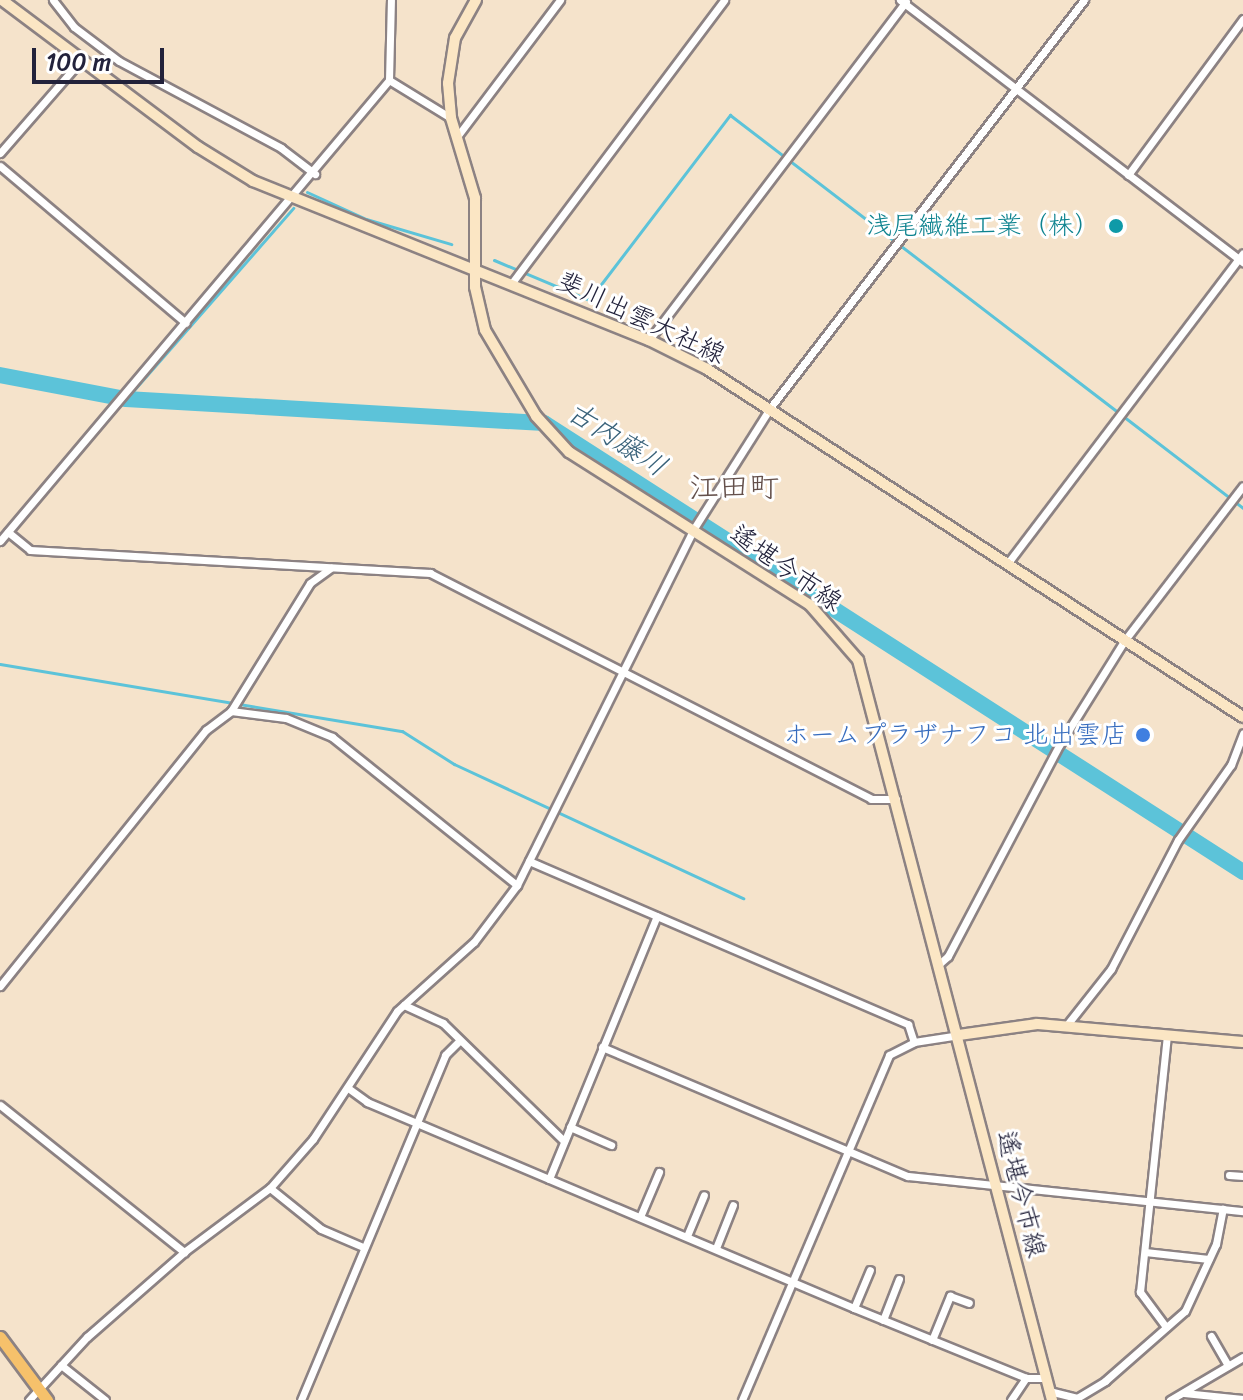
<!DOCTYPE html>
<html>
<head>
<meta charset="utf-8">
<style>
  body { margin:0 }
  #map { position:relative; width:1243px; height:1400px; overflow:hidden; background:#f5e3cb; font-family:Sriracha,"Klee One",sans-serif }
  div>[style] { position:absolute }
  .stream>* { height:3px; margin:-1.5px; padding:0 1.5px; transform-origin:1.5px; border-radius:1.5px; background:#5cc3d9 }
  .river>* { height:16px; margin:-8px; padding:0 8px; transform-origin:8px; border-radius:8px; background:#5cc3d9 }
  .roads { filter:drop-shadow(2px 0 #8c8283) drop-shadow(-2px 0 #8c8283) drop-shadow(0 2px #8c8283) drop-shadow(0 -2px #8c8283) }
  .street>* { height:7px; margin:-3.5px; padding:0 3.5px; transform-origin:3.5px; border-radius:3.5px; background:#fff }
  .secondary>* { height:10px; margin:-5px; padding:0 5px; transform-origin:5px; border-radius:5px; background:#fbe6c4 }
  .primary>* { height:11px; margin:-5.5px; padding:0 5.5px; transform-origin:5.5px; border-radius:5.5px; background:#f6c16b }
  .dots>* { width:22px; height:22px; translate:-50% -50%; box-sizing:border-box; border:4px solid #fff; border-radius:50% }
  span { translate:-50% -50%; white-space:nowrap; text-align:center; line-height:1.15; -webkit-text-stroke:6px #fff; paint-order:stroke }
  .culture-label { font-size:26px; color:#0d838f }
  .right { translate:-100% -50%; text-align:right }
  .street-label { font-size:26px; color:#22223b }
  .shop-label { font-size:26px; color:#366cbe }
  .water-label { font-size:28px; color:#39627a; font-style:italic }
  .quarter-label { font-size:30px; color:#64504b }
  .scale { position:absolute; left:32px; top:48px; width:132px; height:36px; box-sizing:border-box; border:4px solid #22223b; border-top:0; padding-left:10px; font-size:24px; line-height:28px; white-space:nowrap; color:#22223b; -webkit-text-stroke:6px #fff; paint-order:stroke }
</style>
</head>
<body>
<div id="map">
  <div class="stream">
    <div style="left:307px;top:192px;width:65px;rotate:24.6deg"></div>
    <div style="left:366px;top:219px;width:89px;rotate:16.4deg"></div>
    <div style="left:494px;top:260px;width:103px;rotate:22.8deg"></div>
    <div style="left:589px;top:300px;width:233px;rotate:-52.7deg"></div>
    <div style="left:730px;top:115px;width:646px;rotate:37.46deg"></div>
    <div style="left:126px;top:399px;width:254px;rotate:-48.8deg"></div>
    <div style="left:0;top:664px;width:408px;rotate:9.5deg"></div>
    <div style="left:402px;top:731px;width:62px;rotate:32.4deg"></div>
    <div style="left:454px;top:764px;width:319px;rotate:24.9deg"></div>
  </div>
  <div class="river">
    <div style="left:0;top:375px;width:128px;rotate:10.8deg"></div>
    <div style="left:126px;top:399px;width:419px;rotate:3.3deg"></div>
    <div style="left:544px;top:423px;width:831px;rotate:32.71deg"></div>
  </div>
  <div class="roads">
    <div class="street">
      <div style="left:53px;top:0;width:34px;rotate:52deg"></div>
      <div style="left:74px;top:27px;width:56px;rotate:37.1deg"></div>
      <div style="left:119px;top:61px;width:184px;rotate:28.2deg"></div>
      <div style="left:281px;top:148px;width:43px;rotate:37.4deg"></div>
      <div style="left:900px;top:0;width:432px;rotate:37.4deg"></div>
      <div style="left:389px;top:80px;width:73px;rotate:31.5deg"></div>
      <div style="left:456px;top:138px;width:173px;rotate:-53deg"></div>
      <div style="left:0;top:153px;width:123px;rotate:-48.9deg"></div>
      <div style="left:0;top:166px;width:243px;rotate:40.2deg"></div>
      <div style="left:1128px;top:175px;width:194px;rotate:-53.6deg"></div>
      <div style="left:511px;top:284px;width:355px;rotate:-53.1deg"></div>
      <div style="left:649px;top:340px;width:425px;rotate:-52.8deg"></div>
      <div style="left:8px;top:532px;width:28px;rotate:39deg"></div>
      <div style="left:30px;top:550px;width:401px;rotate:3.3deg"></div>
      <div style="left:430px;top:573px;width:496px;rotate:27.1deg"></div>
      <div style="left:871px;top:799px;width:25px"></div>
      <div style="left:0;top:541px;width:603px;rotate:-49.84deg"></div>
      <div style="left:389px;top:80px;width:80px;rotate:-88.6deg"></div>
      <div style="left:1007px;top:564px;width:390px;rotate:-52.8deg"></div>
      <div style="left:231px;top:711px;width:55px;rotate:7.3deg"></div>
      <div style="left:286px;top:718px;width:50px;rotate:22.4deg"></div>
      <div style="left:332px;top:737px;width:237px;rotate:38.7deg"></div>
      <div style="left:529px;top:861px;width:413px;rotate:23.3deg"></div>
      <div style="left:908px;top:1024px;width:19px;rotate:72deg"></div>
      <div style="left:938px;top:965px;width:13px;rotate:-42deg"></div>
      <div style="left:948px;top:956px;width:240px;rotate:-62.2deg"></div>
      <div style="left:1060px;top:744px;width:121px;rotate:-58.1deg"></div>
      <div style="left:1124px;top:641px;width:195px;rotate:-52.5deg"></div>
      <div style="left:0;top:986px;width:329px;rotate:-51.2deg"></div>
      <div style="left:206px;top:730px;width:31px;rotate:-37deg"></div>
      <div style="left:231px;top:711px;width:150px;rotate:-58.3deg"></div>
      <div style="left:310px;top:583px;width:26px;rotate:-36deg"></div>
      <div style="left:404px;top:1005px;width:43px;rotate:24.8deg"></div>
      <div style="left:443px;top:1023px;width:169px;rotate:44.3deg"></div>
      <div style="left:1066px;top:1026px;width:73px;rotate:-51.7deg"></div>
      <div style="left:1111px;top:969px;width:145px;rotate:-62.6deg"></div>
      <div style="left:1178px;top:840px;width:92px;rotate:-54.8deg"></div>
      <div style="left:1231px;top:765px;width:34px;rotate:-69deg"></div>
      <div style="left:602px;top:1047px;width:332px;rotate:22.9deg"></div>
      <div style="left:908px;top:1176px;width:337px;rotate:6deg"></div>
      <div style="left:348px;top:1088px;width:24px;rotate:36deg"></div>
      <div style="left:367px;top:1102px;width:529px;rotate:22.93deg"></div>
      <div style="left:854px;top:1308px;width:186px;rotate:22.1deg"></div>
      <div style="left:1026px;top:1378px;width:20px"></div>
      <div style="left:0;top:1105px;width:236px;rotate:38.6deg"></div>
      <div style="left:570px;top:1127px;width:45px;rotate:23.7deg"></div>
      <div style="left:1229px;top:1175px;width:14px;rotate:4deg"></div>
      <div style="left:549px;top:1179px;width:284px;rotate:-67.7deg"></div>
      <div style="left:270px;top:1188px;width:65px;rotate:38.8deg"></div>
      <div style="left:321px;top:1229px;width:46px;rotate:23.2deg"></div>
      <div style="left:640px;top:1217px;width:49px;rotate:-67.1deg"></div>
      <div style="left:687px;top:1236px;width:44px;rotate:-67.5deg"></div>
      <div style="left:716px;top:1248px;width:46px;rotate:-68.4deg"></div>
      <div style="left:1145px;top:1252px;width:64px;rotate:6.2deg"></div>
      <div style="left:854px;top:1308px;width:41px;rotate:-67.2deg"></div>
      <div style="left:883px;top:1320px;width:44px;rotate:-68.7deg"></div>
      <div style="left:1166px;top:1327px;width:44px;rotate:-126.6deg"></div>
      <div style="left:1140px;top:1292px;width:258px;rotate:-84deg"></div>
      <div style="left:1211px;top:1336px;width:34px;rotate:60deg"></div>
      <div style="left:932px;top:1340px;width:48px;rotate:-67.8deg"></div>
      <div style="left:950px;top:1296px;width:20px;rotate:20deg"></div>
      <div style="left:61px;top:1365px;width:56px;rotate:38.5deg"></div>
      <div style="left:1049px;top:1391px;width:29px;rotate:14deg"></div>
      <div style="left:1077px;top:1398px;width:33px;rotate:-31deg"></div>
      <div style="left:1105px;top:1381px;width:106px;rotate:-41.2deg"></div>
      <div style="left:1185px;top:1311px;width:74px;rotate:-65.2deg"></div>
      <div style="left:1216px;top:1244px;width:36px;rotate:-79deg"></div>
      <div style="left:1184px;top:1393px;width:59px;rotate:5.8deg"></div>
      <div style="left:29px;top:1400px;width:86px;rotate:-47.4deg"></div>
      <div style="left:87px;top:1337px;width:129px;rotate:-41.2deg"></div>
      <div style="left:184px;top:1252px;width:107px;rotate:-36.7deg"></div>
      <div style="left:270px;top:1188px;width:65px;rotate:-48.7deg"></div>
      <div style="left:313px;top:1139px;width:153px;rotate:-56.7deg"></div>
      <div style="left:397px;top:1011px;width:103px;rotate:-41.9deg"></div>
      <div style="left:474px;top:942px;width:71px;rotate:-53deg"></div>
      <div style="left:517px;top:885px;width:396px;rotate:-63.6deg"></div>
      <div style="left:693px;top:530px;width:144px;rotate:-57.7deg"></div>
      <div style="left:770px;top:408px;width:515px;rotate:-52.42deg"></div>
      <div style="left:301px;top:1400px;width:374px;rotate:-67.3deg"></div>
      <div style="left:445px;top:1055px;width:21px;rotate:-45deg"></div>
      <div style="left:742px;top:1400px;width:375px;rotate:-66.9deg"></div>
      <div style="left:889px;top:1055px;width:28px;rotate:-27deg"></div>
      <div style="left:914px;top:1042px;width:46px;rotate:-8.8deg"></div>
      <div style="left:1011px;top:1400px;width:27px;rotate:-56deg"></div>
      <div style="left:1170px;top:1400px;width:85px;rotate:-30.5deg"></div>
    </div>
    <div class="secondary">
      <div style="left:2px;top:0;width:245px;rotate:36.9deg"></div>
      <div style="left:198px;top:147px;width:65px;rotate:31.7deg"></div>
      <div style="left:253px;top:181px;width:427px;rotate:21.9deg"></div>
      <div style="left:649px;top:340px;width:65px;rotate:26.6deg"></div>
      <div style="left:707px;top:369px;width:639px;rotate:32.99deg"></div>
      <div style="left:476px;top:0;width:43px;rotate:118.9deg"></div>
      <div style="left:455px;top:38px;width:46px;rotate:98.8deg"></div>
      <div style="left:448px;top:83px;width:35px;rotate:85deg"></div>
      <div style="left:451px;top:118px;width:84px;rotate:73.3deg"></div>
      <div style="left:475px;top:198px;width:89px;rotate:90deg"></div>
      <div style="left:475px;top:287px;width:44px;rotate:76.9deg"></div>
      <div style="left:485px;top:330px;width:100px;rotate:59.3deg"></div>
      <div style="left:536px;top:416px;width:49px;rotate:47.5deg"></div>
      <div style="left:569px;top:452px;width:285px;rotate:32.4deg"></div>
      <div style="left:810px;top:605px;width:73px;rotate:48.9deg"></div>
      <div style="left:858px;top:660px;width:765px;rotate:75.31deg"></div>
      <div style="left:959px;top:1035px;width:79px;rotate:-8deg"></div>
      <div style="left:1037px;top:1024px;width:207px;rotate:5deg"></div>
    </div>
    <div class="primary">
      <div style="left:0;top:1337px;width:79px;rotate:53.3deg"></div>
    </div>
  </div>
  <div class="dots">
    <div style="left:1116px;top:226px;background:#0f9aa8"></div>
    <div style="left:1143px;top:735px;background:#3f7fe0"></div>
  </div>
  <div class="culture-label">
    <span class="right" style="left:1100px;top:226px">浅尾繊維工業（株）</span>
  </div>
  <div class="street-label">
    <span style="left:641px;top:318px;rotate:25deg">斐川出雲大社線</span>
    <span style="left:786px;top:568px;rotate:35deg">遙堪今市線</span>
    <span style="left:1021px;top:1194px;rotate:76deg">遙堪今市線</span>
  </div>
  <div class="shop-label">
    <span class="right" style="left:1127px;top:735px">ホームプラザナフコ 北出雲店</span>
  </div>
  <div class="water-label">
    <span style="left:617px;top:439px;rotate:33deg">古内藤川</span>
  </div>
  <div class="quarter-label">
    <span style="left:734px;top:487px">江田町</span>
  </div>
  <div class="scale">100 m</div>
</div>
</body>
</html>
